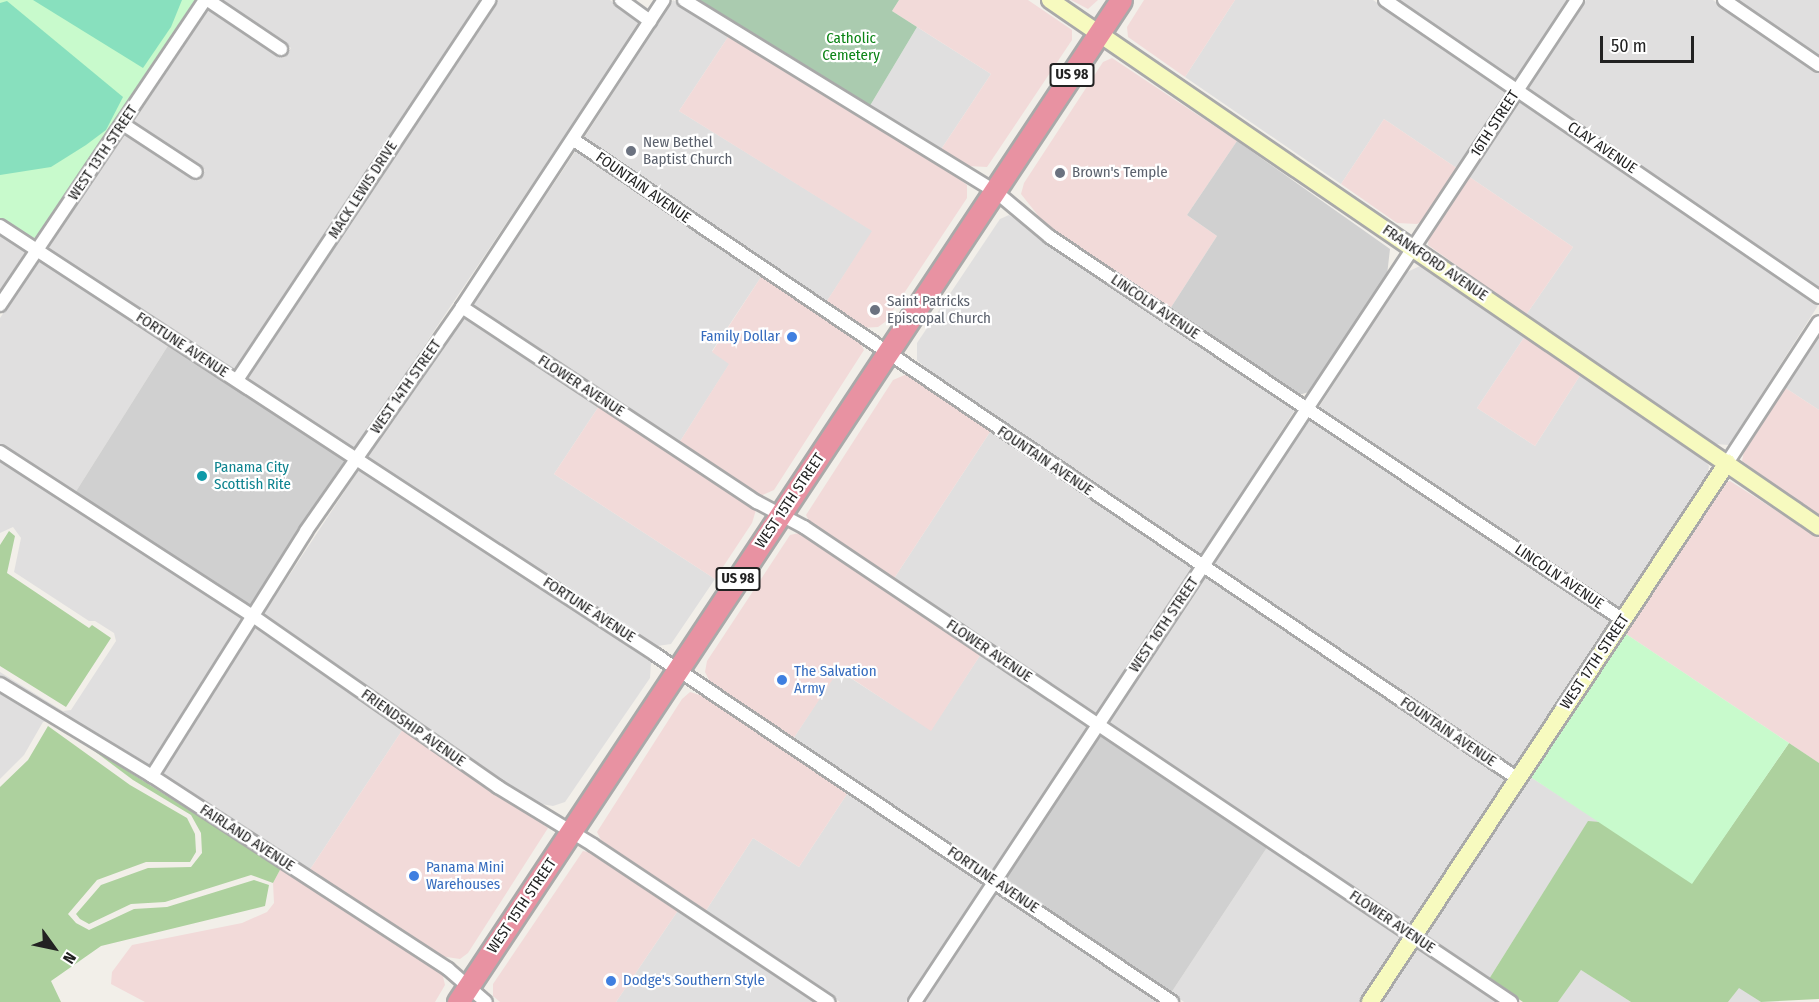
<!DOCTYPE html>
<html>
<head>
<meta charset="utf-8">
<style>
  body { margin:0 }
  #map { position:relative; width:1819px; height:1002px; overflow:hidden; background:#f2efe9; font-family:"Fira Sans Condensed",sans-serif }
  div>[style] { position:absolute }
  .residential>* { inset:0; background:#e0dfdf }
  .commercial>* { inset:0; background:#f2dad9 }
  .religious>* { inset:0; background:#d0d0d0 }
  .forest>* { inset:0; background:#add19e }
  .cemetery>* { inset:0; background:#aacbaf }
  .park>* { inset:0; background:#c8facc }
  .pitch>* { inset:0; background:#88e0be }
  .roads { filter:drop-shadow(2px 0 #a9a9a9) drop-shadow(-2px 0 #a9a9a9) drop-shadow(0 2px #a9a9a9) drop-shadow(0 -2px #a9a9a9) }
  .street>* { height:12px; margin:-6px; padding:0 6px; transform-origin:6px; border-radius:6px; background:#fff }
  .secondary>* { height:16px; margin:-8px; padding:0 8px; transform-origin:8px; border-radius:8px; background:#f7fabf }
  .highway>* { height:21px; margin:-10.5px; padding:0 10.5px; transform-origin:10.5px; border-radius:10.5px; background:#e892a2 }
  .dots>* { width:16px; height:16px; translate:-50% -50%; box-sizing:border-box; border:3px solid #fff; border-radius:50% }
  span { translate:-50% -50%; white-space:nowrap; text-align:center; line-height:1.15; -webkit-text-stroke:4.5px #fff; paint-order:stroke }
  .shield-label span { padding:2px 4px; background:#fff; border:2px solid; border-radius:4px; -webkit-text-stroke-width:0 }
  .shield-label { font-size:14px; color:#222; font-weight:700 }
  .park-label { font-size:15px; color:#0c8416 }
  .street-label { font-size:15px; color:#222 }
  .worship-label { font-size:15px; color:#5b616d }
  .left { translate:0 -50%; text-align:left }
  .shop-label { font-size:15px; color:#366cbe }
  .right { translate:-100% -50%; text-align:right }
  .culture-label { font-size:15px; color:#0d838f }
  .north { position:absolute; left:24px; top:918px; width:60px; height:60px; -webkit-text-stroke:4px #fff; paint-order:stroke; rotate:123deg; font-size:16px; font-weight:700; line-height:24px; text-align:center; color:#222 }
  .north::after { content:''; display:block; margin:auto; width:21px; height:27px; background:#222; clip-path:polygon(50% 0,100% 100%,50% 72%,0 100%) }
  .scale { position:absolute; left:1600px; top:36px; width:94px; height:27px; box-sizing:border-box; border:3px solid #222; border-top:0; padding-left:8px; font-size:18px; line-height:21px; white-space:nowrap; color:#222; -webkit-text-stroke:4px #fff; paint-order:stroke }
</style>
</head>
<body>
<div id="map">
  <div class="residential">
    <div style="clip-path:polygon(220px 0,480px 0,235px 371px,46px 249px,126px 133px,199px 181px,205px 170px,133px 123px,209px 8px,284px 58px,291px 48px)"></div>
    <div style="clip-path:polygon(498px 0,610px 0,641px 22px,355px 449px,247px 379px)"></div>
    <div style="clip-path:polygon(673px 0,728px 37px,679px 111px,873px 231px,825px 304px,584px 138px)"></div>
    <div style="clip-path:polygon(1235px 0,1373px 0,1508px 91px,1458px 169px,1384px 119px,1341px 184px,1185px 77px)"></div>
    <div style="clip-path:polygon(1396px 0,1568px 0,1515px 80px)"></div>
    <div style="clip-path:polygon(1586px 0,1713px 0,1819px 73px,1819px 289px,1527px 88px)"></div>
    <div style="clip-path:polygon(1735px 0,1819px 0,1819px 58px)"></div>
    <div style="clip-path:polygon(917px 27px,991px 74px,940px 151px,868px 109px)"></div>
    <div style="clip-path:polygon(1520px 99px,1819px 304px,1729px 445px,1715px 444px,1526px 315px,1573px 247px,1468px 176px)"></div>
    <div style="clip-path:polygon(577px 149px,761px 277px,712px 351px,730px 363px,679px 443px,472px 306px)"></div>
    <div style="clip-path:polygon(1009px 215px,1296px 408px,1201px 557px,945px 386px,917px 360px,917px 343px,1000px 219px)"></div>
    <div style="clip-path:polygon(0 234px,27px 252px,0 292px)"></div>
    <div style="clip-path:polygon(39px 260px,169px 344px,75px 493px,0 444px,0 318px)"></div>
    <div style="clip-path:polygon(1420px 266px,1525px 336px,1477px 408px,1535px 446px,1581px 374px,1702px 457px,1709px 466px,1707px 479px,1621px 610px,1319px 407px,1405px 273px)"></div>
    <div style="clip-path:polygon(464px 316px,599px 406px,554px 474px,715px 579px,671px 644px,657px 646px,649px 642px,367px 457px)"></div>
    <div style="clip-path:polygon(1819px 335px,1819px 410px,1784px 387px)"></div>
    <div style="clip-path:polygon(1310px 417px,1614px 621px,1515px 769px,1213px 565px)"></div>
    <div style="clip-path:polygon(990px 432px,1194px 567px,1095px 715px,893px 580px)"></div>
    <div style="clip-path:polygon(0 460px,244px 618px,149px 767px,0 677px,0 672px,63px 711px,71px 710px,116px 641px,114px 633px,95px 621px,89px 621px,14px 572px,21px 538px,13px 527px,0 533px)"></div>
    <div style="clip-path:polygon(360px 468px,651px 662px,650px 678px,565px 802px,553px 806px,535px 803px,263px 615px)"></div>
    <div style="clip-path:polygon(1206px 576px,1508px 780px,1411px 926px,1107px 723px)"></div>
    <div style="clip-path:polygon(256px 626px,403px 729px,309px 871px,162px 775px)"></div>
    <div style="clip-path:polygon(981px 654px,1088px 726px,992px 871px,793px 739px,838px 670px,931px 730px)"></div>
    <div style="clip-path:polygon(0 692px,48px 721px,43px 722px,24px 755px,0 779px)"></div>
    <div style="clip-path:polygon(1529px 776px,1600px 822px,1588px 822px,1489px 979px,1423px 934px)"></div>
    <div style="clip-path:polygon(847px 794px,985px 882px,906px 1002px,840px 1002px,705px 912px,753px 838px,799px 867px)"></div>
    <div style="clip-path:polygon(1268px 846px,1404px 937px,1361px 1002px,1184px 1002px,1171px 993px)"></div>
    <div style="clip-path:polygon(997px 890px,1161px 1002px,924px 1002px)"></div>
    <div style="clip-path:polygon(679px 909px,817px 1002px,616px 1002px)"></div>
    <div style="clip-path:polygon(1419px 949px,1421px 950px,1500px 1002px,1379px 1002px,1413px 951px)"></div>
    <div style="clip-path:polygon(1581px 970px,1631px 1002px,1558px 1002px)"></div>
    <div style="clip-path:polygon(1739px 987px,1761px 1002px,1728px 1002px)"></div>
  </div>
  <div class="commercial">
    <div style="clip-path:polygon(899px 0,1028px 0,1072px 30px,1072px 40px,987px 167px,967px 166px,940px 151px,991px 74px,892px 11px)"></div>
    <div style="clip-path:polygon(1071px 0,1098px 0,1088px 9px)"></div>
    <div style="clip-path:polygon(1144px 0,1235px 0,1185px 77px,1128px 37px,1127px 27px)"></div>
    <div style="clip-path:polygon(728px 37px,942px 166px,967px 185px,967px 198px,885px 322px,878px 327px,861px 328px,825px 304px,872px 231px,679px 111px)"></div>
    <div style="clip-path:polygon(1112px 58px,1237px 141px,1187px 215px,1217px 236px,1170px 309px,1048px 228px,1021px 194px,1024px 183px,1103px 62px)"></div>
    <div style="clip-path:polygon(1384px 119px,1458px 169px,1424px 220px,1417px 224px,1397px 223px,1341px 184px)"></div>
    <div style="clip-path:polygon(1468px 176px,1573px 247px,1526px 315px,1428px 245px,1429px 236px)"></div>
    <div style="clip-path:polygon(761px 277px,859px 341px,864px 350px,774px 490px,760px 496px,679px 443px,729px 364px,712px 352px)"></div>
    <div style="clip-path:polygon(1525px 336px,1581px 374px,1535px 446px,1477px 408px)"></div>
    <div style="clip-path:polygon(907px 374px,990px 432px,893px 580px,811px 525px,806px 515px,893px 380px)"></div>
    <div style="clip-path:polygon(1784px 387px,1819px 410px,1819px 516px,1742px 461px,1745px 446px)"></div>
    <div style="clip-path:polygon(599px 406px,756px 510px,752px 523px,715px 579px,554px 474px)"></div>
    <div style="clip-path:polygon(1730px 481px,1819px 538px,1819px 763px,1623px 632px,1722px 484px)"></div>
    <div style="clip-path:polygon(799px 533px,981px 654px,931px 731px,839px 670px,793px 739px,710px 682px,705px 672px,707px 661px,790px 535px)"></div>
    <div style="clip-path:polygon(690px 692px,706px 697px,847px 794px,799px 867px,753px 838px,705px 912px,603px 844px,597px 832px,682px 699px)"></div>
    <div style="clip-path:polygon(403px 729px,548px 828px,468px 953px,460px 959px,440px 956px,309px 871px)"></div>
    <div style="clip-path:polygon(583px 851px,593px 853px,679px 909px,616px 1002px,500px 1002px,493px 996px,493px 984px)"></div>
    <div style="clip-path:polygon(281px 868px,442px 972px,445px 985px,435px 1002px,145px 1002px,111px 984px,112px 972px,132px 945px,242px 923px,267px 912px,274px 903px,273px 883px)"></div>
  </div>
  <div class="religious">
    <div style="clip-path:polygon(1237px 141px,1390px 249px,1387px 275px,1312px 391px,1299px 395px,1170px 309px,1217px 236px,1187px 215px)"></div>
    <div style="clip-path:polygon(169px 344px,347px 460px,250px 607px,75px 493px)"></div>
    <div style="clip-path:polygon(1100px 734px,1268px 846px,1171px 993px,1004px 879px)"></div>
  </div>
  <div class="forest">
    <div style="clip-path:polygon(9px 531px,15px 536px,7px 573px,89px 628px,92px 625px,111px 638px,66px 707px,0 666px,0 545px)"></div>
    <div style="clip-path:polygon(48px 726px,130px 785px,187px 818px,195px 834px,196px 852px,190px 862px,146px 862px,97px 880px,68px 914px,76px 923px,89px 930px,134px 909px,167px 907px,254px 880px,269px 885px,265px 906px,101px 946px,51px 981px,61px 1002px,0 1002px,0 787px,28px 760px)"></div>
    <div style="clip-path:polygon(1789px 743px,1819px 763px,1819px 999px,1761px 1002px,1739px 988px,1728px 1002px,1631px 1002px,1581px 970px,1558px 1002px,1523px 1002px,1489px 979px,1588px 821px,1600px 822px,1692px 883px)"></div>
    <div style="clip-path:polygon(85px 744px,281px 868px,273px 883px,251px 875px,165px 902px,131px 904px,89px 924px,80px 919px,76px 914px,101px 885px,148px 868px,191px 867px,202px 853px,201px 833px,191px 815px,133px 780px)"></div>
  </div>
  <div class="cemetery">
    <div style="clip-path:polygon(692px 0,899px 0,892px 11px,917px 27px,868px 109px)"></div>
  </div>
  <div class="park">
    <div style="clip-path:polygon(0 0,202px 0,40px 237px,32px 238px,0 219px)"></div>
    <div style="clip-path:polygon(1623px 632px,1789px 743px,1692px 884px,1529px 776px)"></div>
  </div>
  <div class="pitch">
    <div style="clip-path:polygon(33px 0,182px 0,171px 27px,143px 68px)"></div>
    <div style="clip-path:polygon(7px 1px,123px 97px,106px 130px,86px 145px,51px 167px,0 175px,0 3px)"></div>
  </div>
  <div class="roads">
    <div class="street">
      <div style="left:208px;top:0;width:88px;rotate:33.9deg"></div>
      <div style="left:621px;top:0;width:36px;rotate:36deg"></div>
      <div style="left:684px;top:0;width:365px;rotate:31.6deg"></div>
      <div style="left:995px;top:191px;width:72px;rotate:39.9deg"></div>
      <div style="left:1050px;top:237px;width:689px;rotate:33.76deg"></div>
      <div style="left:1385px;top:0;width:526px;rotate:34.39deg"></div>
      <div style="left:1724px;top:0;width:115px;rotate:34.4deg"></div>
      <div style="left:123px;top:124px;width:87px;rotate:33.3deg"></div>
      <div style="left:574px;top:140px;width:1140px;rotate:34.09deg"></div>
      <div style="left:0;top:226px;width:784px;rotate:33.18deg"></div>
      <div style="left:656px;top:655px;width:622px;rotate:33.92deg"></div>
      <div style="left:0;top:305px;width:367px;rotate:-56.1deg"></div>
      <div style="left:462px;top:307px;width:354px;rotate:33.5deg"></div>
      <div style="left:757px;top:502px;width:53px;rotate:28deg"></div>
      <div style="left:804px;top:527px;width:852px;rotate:33.9deg"></div>
      <div style="left:237px;top:380px;width:456px;rotate:-56.4deg"></div>
      <div style="left:0;top:452px;width:302px;rotate:33deg"></div>
      <div style="left:253px;top:616px;width:299px;rotate:34.9deg"></div>
      <div style="left:498px;top:787px;width:111px;rotate:31.4deg"></div>
      <div style="left:593px;top:845px;width:283px;rotate:33.7deg"></div>
      <div style="left:1727px;top:463px;width:168px;rotate:-56.9deg"></div>
      <div style="left:0;top:684px;width:178px;rotate:31.2deg"></div>
      <div style="left:152px;top:776px;width:353px;rotate:33.1deg"></div>
      <div style="left:448px;top:969px;width:50px;rotate:41deg"></div>
      <div style="left:152px;top:776px;width:289px;rotate:-57.8deg"></div>
      <div style="left:306px;top:531px;width:273px;rotate:-55.1deg"></div>
      <div style="left:462px;top:307px;width:367px;rotate:-56.7deg"></div>
      <div style="left:915px;top:1002px;width:1201px;rotate:-56.55deg"></div>
    </div>
    <div class="secondary">
      <div style="left:1050px;top:0;width:932px;rotate:34.42deg"></div>
      <div style="left:1370px;top:1002px;width:647px;rotate:-56.48deg"></div>
    </div>
    <div class="highway">
      <div style="left:458px;top:1002px;width:1201px;rotate:-56.51deg"></div>
    </div>
  </div>
  <div class="dots">
    <div style="left:631px;top:151px;background:#6b7280"></div>
    <div style="left:1060px;top:173px;background:#6b7280"></div>
    <div style="left:875px;top:310px;background:#6b7280"></div>
    <div style="left:792px;top:337px;background:#3f7fe0"></div>
    <div style="left:202px;top:476px;background:#0f9aa8"></div>
    <div style="left:782px;top:680px;background:#3f7fe0"></div>
    <div style="left:414px;top:876px;background:#3f7fe0"></div>
    <div style="left:611px;top:981px;background:#3f7fe0"></div>
  </div>
  <div class="shield-label">
    <span style="left:1072px;top:75px">US 98</span>
    <span style="left:738px;top:579px">US 98</span>
  </div>
  <div class="park-label">
    <span style="left:851px;top:47px">Catholic<br>Cemetery</span>
  </div>
  <div class="street-label">
    <span style="left:1495px;top:124px;rotate:-57deg">16TH STREET</span>
    <span style="left:1602px;top:148px;rotate:34deg">CLAY AVENUE</span>
    <span style="left:103px;top:153px;rotate:-56deg">WEST 13TH STREET</span>
    <span style="left:643px;top:188px;rotate:35deg">FOUNTAIN AVENUE</span>
    <span style="left:363px;top:190px;rotate:-57deg">MACK LEWIS DRIVE</span>
    <span style="left:1435px;top:263px;rotate:34deg">FRANKFORD AVENUE</span>
    <span style="left:1155px;top:307px;rotate:34deg">LINCOLN AVENUE</span>
    <span style="left:182px;top:345px;rotate:33deg">FORTUNE AVENUE</span>
    <span style="left:581px;top:386px;rotate:33deg">FLOWER AVENUE</span>
    <span style="left:406px;top:387px;rotate:-55deg">WEST 14TH STREET</span>
    <span style="left:1045px;top:461px;rotate:34deg">FOUNTAIN AVENUE</span>
    <span style="left:790px;top:501px;rotate:-56deg">WEST 15TH STREET</span>
    <span style="left:1559px;top:577px;rotate:34deg">LINCOLN AVENUE</span>
    <span style="left:589px;top:610px;rotate:33deg">FORTUNE AVENUE</span>
    <span style="left:1164px;top:625px;rotate:-56deg">WEST 16TH STREET</span>
    <span style="left:989px;top:651px;rotate:34deg">FLOWER AVENUE</span>
    <span style="left:1595px;top:662px;rotate:-56deg">WEST 17TH STREET</span>
    <span style="left:413px;top:728px;rotate:35deg">FRIENDSHIP AVENUE</span>
    <span style="left:1448px;top:732px;rotate:34deg">FOUNTAIN AVENUE</span>
    <span style="left:247px;top:838px;rotate:33deg">FAIRLAND AVENUE</span>
    <span style="left:993px;top:880px;rotate:34deg">FORTUNE AVENUE</span>
    <span style="left:522px;top:906px;rotate:-56deg">WEST 15TH STREET</span>
    <span style="left:1392px;top:922px;rotate:34deg">FLOWER AVENUE</span>
  </div>
  <div class="worship-label">
    <span class="left" style="left:643px;top:151px">New Bethel<br>Baptist Church</span>
    <span class="left" style="left:1072px;top:173px">Brown's Temple</span>
    <span class="left" style="left:887px;top:310px">Saint Patricks<br>Episcopal Church</span>
  </div>
  <div class="shop-label">
    <span class="right" style="left:780px;top:337px">Family Dollar</span>
    <span class="left" style="left:794px;top:680px">The Salvation<br>Army</span>
    <span class="left" style="left:426px;top:876px">Panama Mini<br>Warehouses</span>
    <span class="left" style="left:623px;top:981px">Dodge's Southern Style</span>
  </div>
  <div class="culture-label">
    <span class="left" style="left:214px;top:476px">Panama City<br>Scottish Rite</span>
  </div>
  <div class="north">N</div>
  <div class="scale">50 m</div>
</div>
</body>
</html>
